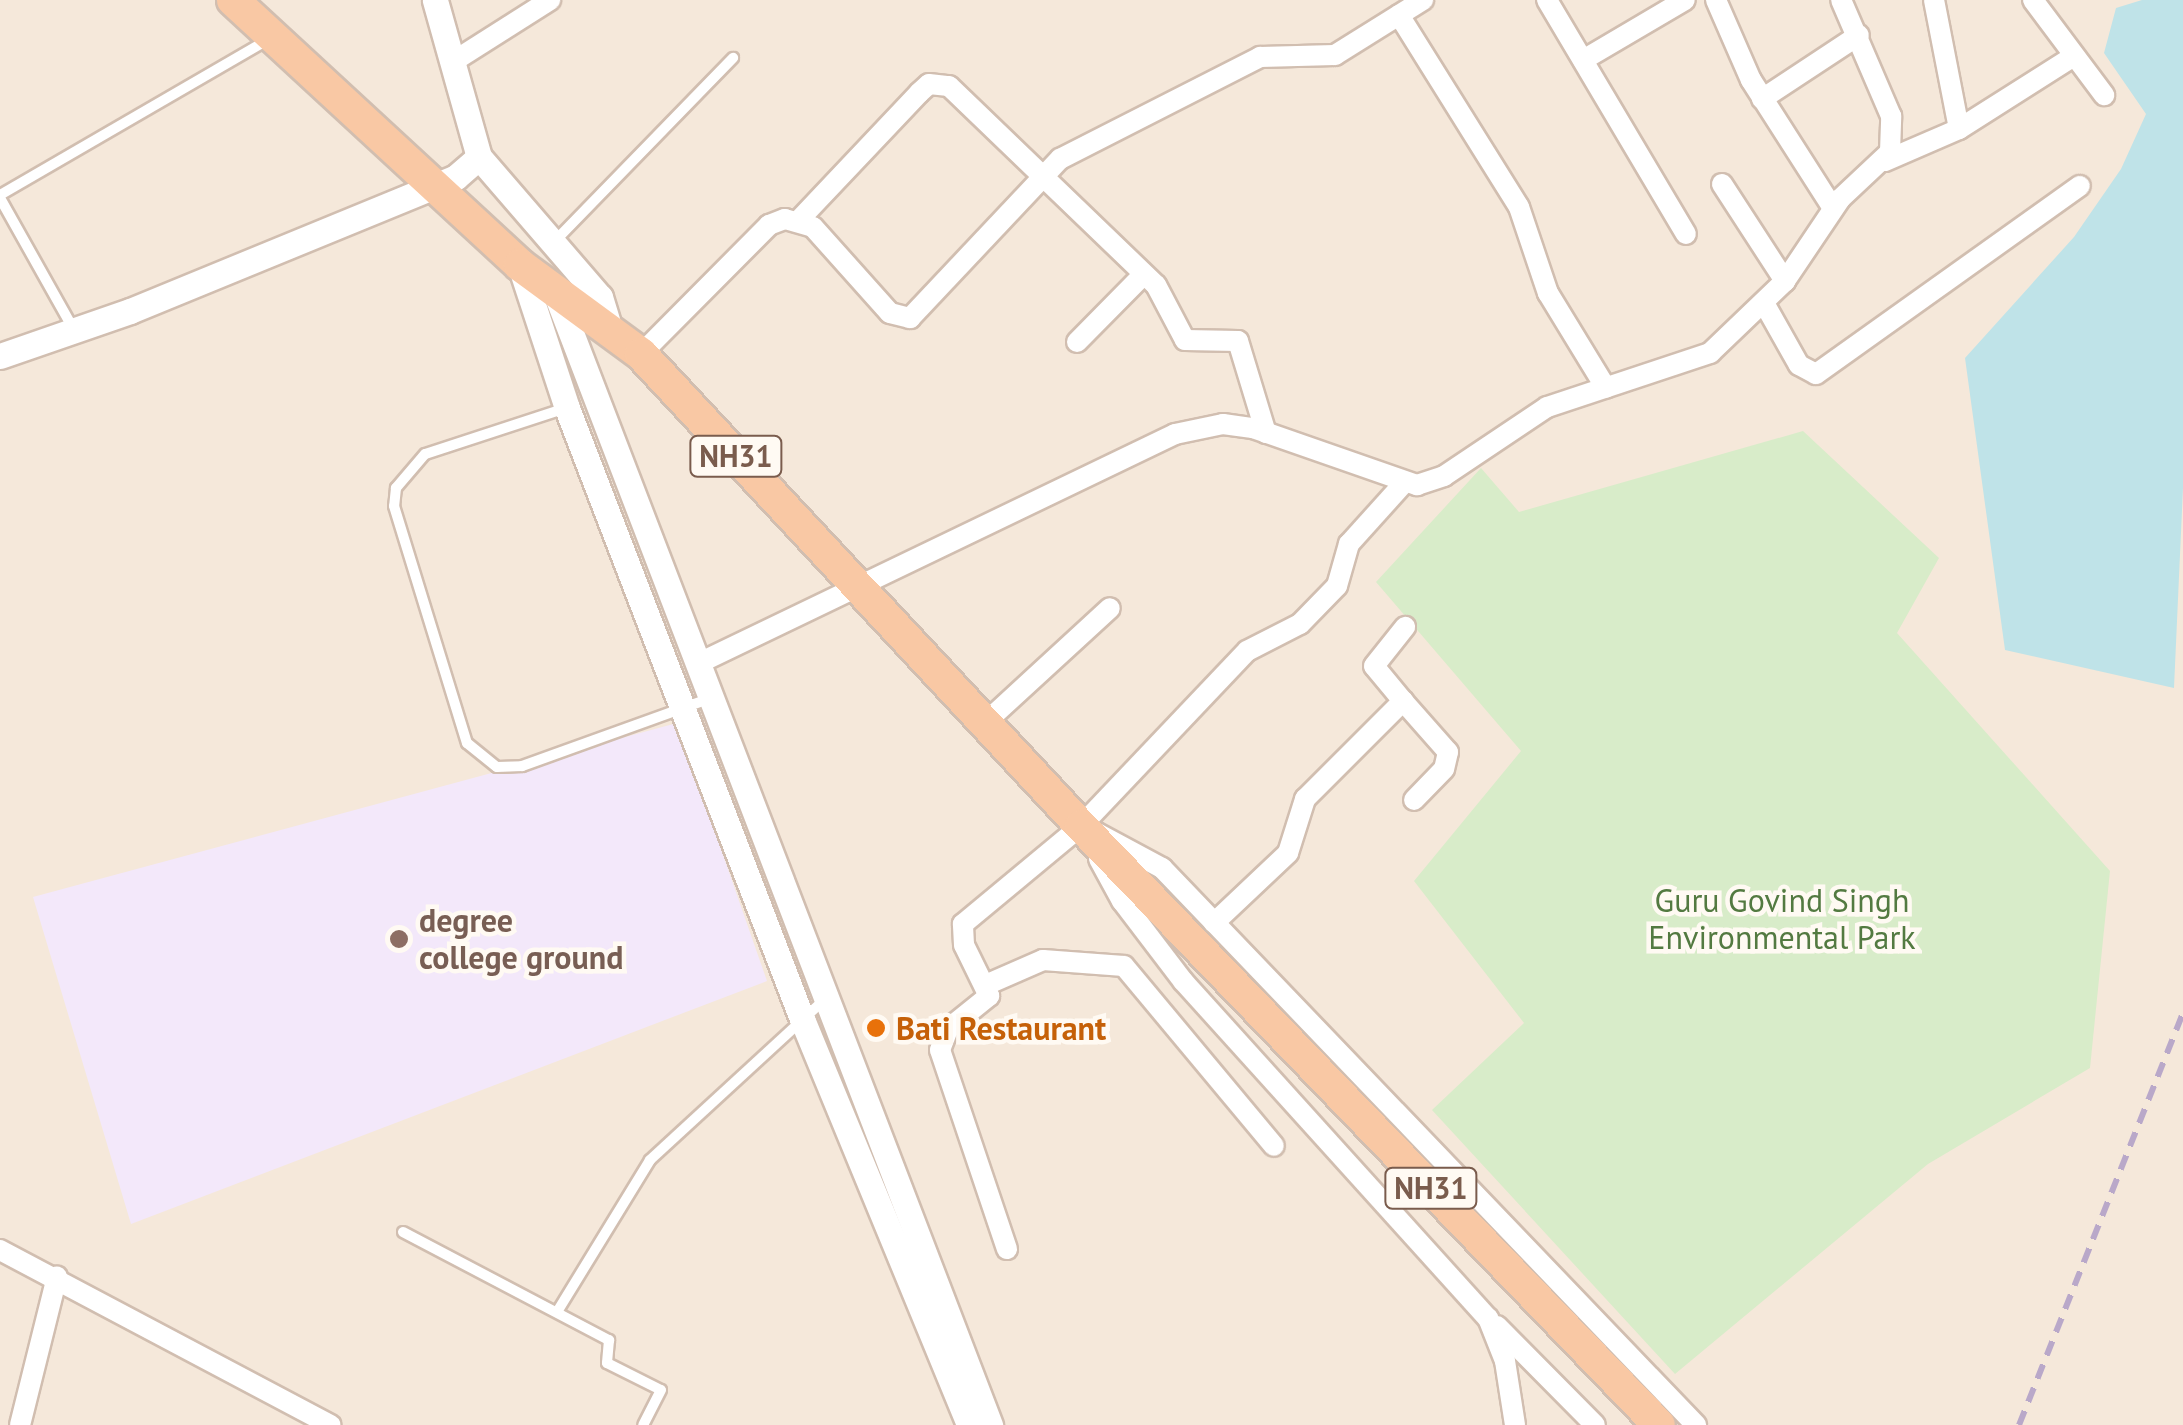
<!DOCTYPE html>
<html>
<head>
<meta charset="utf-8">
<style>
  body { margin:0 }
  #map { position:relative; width:2183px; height:1425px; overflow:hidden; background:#fdf6ec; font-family:"PT Sans",sans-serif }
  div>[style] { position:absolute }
  .residential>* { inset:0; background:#f5e8da }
  .education>* { inset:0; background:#f3e8fa }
  .green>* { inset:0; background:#d8ecc9 }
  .water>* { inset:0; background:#bfe3e8 }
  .roads { filter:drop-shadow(2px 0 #d1beb0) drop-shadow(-2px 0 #d1beb0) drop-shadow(0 2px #d1beb0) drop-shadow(0 -2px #d1beb0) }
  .service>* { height:10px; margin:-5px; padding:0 5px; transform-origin:5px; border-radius:5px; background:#fff }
  .minor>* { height:20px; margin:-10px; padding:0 10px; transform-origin:10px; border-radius:10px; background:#fff }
  .tertiary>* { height:25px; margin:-12.5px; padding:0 12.5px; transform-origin:12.5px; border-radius:12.5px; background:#fff }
  .trunk>* { height:32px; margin:-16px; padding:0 16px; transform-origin:16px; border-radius:16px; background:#f9c8a4 }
  .rail>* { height:6px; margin-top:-3px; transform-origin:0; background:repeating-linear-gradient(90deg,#b9a8c9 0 15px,transparent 0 25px) }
  .dots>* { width:28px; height:28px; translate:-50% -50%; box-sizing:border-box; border:5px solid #fffaf3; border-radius:50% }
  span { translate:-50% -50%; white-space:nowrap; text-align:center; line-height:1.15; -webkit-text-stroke:9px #fffaf3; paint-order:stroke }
  .shield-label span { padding:2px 8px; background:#fffaf3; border:2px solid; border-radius:8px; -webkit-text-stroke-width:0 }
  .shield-label { font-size:30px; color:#7a5c4d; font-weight:700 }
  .park-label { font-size:32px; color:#537a41 }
  .education-label { font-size:32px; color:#785e54; font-weight:700 }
  .left { translate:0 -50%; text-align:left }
  .food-label { font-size:32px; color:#c56008; font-weight:700 }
</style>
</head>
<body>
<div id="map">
  <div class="residential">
    <div style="clip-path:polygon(0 0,2183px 0,2183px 1425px,0 1425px)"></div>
  </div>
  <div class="education">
    <div style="clip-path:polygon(677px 723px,767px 981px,131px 1224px,33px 897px)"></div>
  </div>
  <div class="green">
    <div style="clip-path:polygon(1803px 431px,1939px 558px,1897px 633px,2110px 871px,2090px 1068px,1928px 1164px,1675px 1374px,1432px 1110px,1524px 1023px,1414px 881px,1521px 751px,1376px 582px,1481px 468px,1519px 512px)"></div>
  </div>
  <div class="water">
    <div style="clip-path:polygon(2142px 0,2183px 0,2183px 488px,2174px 688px,2005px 650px,1965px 358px,2074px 237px,2121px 169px,2146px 114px,2104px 53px,2116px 8px)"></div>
  </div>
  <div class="roads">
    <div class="service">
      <div style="left:0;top:195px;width:309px;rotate:-30.1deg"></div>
      <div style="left:0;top:198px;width:149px;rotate:60.7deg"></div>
      <div style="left:554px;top:242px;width:257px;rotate:-45.8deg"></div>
      <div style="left:566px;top:408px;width:148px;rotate:161.9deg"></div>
      <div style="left:425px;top:454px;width:45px;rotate:130.5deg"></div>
      <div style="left:396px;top:488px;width:18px;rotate:96deg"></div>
      <div style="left:394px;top:506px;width:248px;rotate:72.9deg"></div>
      <div style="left:467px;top:743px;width:38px;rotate:39deg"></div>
      <div style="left:497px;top:767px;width:25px;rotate:-2deg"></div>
      <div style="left:522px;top:766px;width:198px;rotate:-19.8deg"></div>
      <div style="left:403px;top:1232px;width:233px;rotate:27.7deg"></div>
      <div style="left:609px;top:1340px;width:23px;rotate:95deg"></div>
      <div style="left:607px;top:1363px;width:60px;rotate:26.6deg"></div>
      <div style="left:661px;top:1390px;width:39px;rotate:117deg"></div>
      <div style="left:557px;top:1312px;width:178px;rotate:-58.5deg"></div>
      <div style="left:650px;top:1160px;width:236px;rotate:-42.6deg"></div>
    </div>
    <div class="minor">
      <div style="left:1547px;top:0;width:272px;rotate:59.3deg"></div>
      <div style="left:1716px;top:0;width:87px;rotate:66.4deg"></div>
      <div style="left:1751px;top:80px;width:152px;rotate:57.4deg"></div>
      <div style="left:1934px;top:0;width:131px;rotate:79deg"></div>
      <div style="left:2033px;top:0;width:119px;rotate:53.2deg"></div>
      <div style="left:1399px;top:15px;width:226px;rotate:58deg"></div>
      <div style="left:1519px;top:207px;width:91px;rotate:71.4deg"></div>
      <div style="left:1548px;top:293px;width:111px;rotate:58.6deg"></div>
      <div style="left:1583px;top:60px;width:118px;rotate:-30.5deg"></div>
      <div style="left:454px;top:61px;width:114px;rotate:-32.4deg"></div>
      <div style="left:1762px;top:99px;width:116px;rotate:-33.4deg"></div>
      <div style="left:1885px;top:161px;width:81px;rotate:-23.4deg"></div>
      <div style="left:1959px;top:129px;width:136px;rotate:-32.4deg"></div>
      <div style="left:1722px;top:184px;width:116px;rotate:57deg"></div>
      <div style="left:799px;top:220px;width:175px;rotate:-46.6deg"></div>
      <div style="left:919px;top:93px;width:13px;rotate:-42deg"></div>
      <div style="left:929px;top:84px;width:20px;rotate:6deg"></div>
      <div style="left:949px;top:86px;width:287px;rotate:43.9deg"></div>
      <div style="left:1156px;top:285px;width:62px;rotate:62.2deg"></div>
      <div style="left:1185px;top:340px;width:53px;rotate:1.1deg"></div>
      <div style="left:1238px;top:341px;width:96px;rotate:73.1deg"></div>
      <div style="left:1764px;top:303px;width:71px;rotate:60.6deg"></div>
      <div style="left:1799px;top:365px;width:19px;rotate:28deg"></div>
      <div style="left:1816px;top:374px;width:324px;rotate:-35.5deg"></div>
      <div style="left:1077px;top:342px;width:95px;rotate:-45.4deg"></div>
      <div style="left:641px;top:354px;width:182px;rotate:-45.2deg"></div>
      <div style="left:769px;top:225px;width:17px;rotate:-21deg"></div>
      <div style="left:785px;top:219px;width:29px;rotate:16deg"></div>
      <div style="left:813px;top:227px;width:115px;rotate:48.2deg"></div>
      <div style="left:890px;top:313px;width:21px;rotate:14deg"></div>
      <div style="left:910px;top:318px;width:219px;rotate:-46.7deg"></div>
      <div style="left:1060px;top:159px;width:225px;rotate:-27deg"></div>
      <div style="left:1260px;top:57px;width:75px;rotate:-1.5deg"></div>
      <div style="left:1335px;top:55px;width:104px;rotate:-32deg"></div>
      <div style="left:697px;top:664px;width:530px;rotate:-25.7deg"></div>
      <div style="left:1175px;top:434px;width:49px;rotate:-11.8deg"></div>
      <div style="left:1223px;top:424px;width:30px;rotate:8deg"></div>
      <div style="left:1253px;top:428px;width:174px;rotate:19.2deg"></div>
      <div style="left:1417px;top:485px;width:28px;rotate:-18deg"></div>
      <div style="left:1444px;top:476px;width:124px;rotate:-33.8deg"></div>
      <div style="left:1547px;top:407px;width:172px;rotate:-18.3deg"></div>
      <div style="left:1710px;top:353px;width:104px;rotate:-43.8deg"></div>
      <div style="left:1785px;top:281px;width:99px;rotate:-56.1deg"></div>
      <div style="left:1840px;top:199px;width:69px;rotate:-43.2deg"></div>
      <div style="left:1890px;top:152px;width:36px;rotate:-88deg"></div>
      <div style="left:1891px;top:116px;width:126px;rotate:-113.3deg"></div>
      <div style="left:1403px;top:701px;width:68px;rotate:48.6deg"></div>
      <div style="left:1448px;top:752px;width:17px;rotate:103deg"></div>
      <div style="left:1444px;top:769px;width:43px;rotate:134.1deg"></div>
      <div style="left:986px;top:722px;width:168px;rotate:-42.6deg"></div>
      <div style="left:1097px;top:833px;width:74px;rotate:28.3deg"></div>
      <div style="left:1162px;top:868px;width:772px;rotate:46.21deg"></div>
      <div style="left:1099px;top:859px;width:48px;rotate:61.3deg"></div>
      <div style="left:1122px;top:901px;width:101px;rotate:52.7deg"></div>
      <div style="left:1183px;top:981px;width:455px;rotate:47.9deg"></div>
      <div style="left:1488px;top:1318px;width:46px;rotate:68.4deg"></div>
      <div style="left:1505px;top:1361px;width:65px;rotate:81.1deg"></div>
      <div style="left:1214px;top:923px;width:102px;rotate:-43.4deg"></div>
      <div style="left:1288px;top:853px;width:57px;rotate:-72.5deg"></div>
      <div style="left:1305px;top:799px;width:139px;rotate:-45deg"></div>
      <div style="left:1403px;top:701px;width:45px;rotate:-129.6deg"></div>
      <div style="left:1374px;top:666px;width:50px;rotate:-51.5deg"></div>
      <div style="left:988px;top:984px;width:60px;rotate:-23.6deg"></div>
      <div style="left:1043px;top:960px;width:81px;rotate:4.2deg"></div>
      <div style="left:1124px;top:966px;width:234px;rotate:50.2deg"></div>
      <div style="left:1007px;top:1249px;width:210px;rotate:-108.6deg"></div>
      <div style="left:940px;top:1050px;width:22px;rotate:-69deg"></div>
      <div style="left:948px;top:1029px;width:53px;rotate:-38.8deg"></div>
      <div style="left:989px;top:996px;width:57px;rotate:-116.1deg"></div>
      <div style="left:964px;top:945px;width:21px;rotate:-93deg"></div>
      <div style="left:963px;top:924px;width:153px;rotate:-39.7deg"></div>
      <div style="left:1081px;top:826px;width:241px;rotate:-46.5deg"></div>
      <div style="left:1247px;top:651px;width:59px;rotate:-27deg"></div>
      <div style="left:1300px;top:624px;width:53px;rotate:-45.8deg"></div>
      <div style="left:1337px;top:586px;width:44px;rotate:-74.1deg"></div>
      <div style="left:1349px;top:544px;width:81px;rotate:-48deg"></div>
      <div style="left:0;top:1250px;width:374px;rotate:27.9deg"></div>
      <div style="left:1497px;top:1326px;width:139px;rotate:45.3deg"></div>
      <div style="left:20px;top:1425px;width:153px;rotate:-76deg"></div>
    </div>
    <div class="tertiary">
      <div style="left:479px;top:157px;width:185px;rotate:49.2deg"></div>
      <div style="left:600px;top:297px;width:31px;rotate:73deg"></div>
      <div style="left:520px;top:265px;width:151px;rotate:71.8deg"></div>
      <div style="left:567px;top:408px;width:655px;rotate:68.96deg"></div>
      <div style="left:802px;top:1019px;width:439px;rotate:67.6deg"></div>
      <div style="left:555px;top:291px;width:1215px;rotate:69.01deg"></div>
      <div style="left:0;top:356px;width:138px;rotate:-19.1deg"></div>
      <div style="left:130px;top:311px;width:352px;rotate:-22.3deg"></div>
      <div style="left:456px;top:177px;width:30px;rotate:-41deg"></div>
      <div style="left:479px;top:157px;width:163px;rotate:-105.7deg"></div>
    </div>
    <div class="trunk">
      <div style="left:233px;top:0;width:391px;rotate:42.7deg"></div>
      <div style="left:520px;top:265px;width:150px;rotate:36.3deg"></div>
      <div style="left:641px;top:354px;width:645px;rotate:47.01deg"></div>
      <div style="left:1081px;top:826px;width:832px;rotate:46.02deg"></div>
    </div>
  </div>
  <div class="rail">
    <div style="left:2019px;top:1425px;width:444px;rotate:-68.3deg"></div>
  </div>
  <div class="dots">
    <div style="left:399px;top:939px;background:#8d6e63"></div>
    <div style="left:876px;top:1028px;background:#e8710a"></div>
  </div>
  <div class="shield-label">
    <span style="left:736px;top:456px">NH31</span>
    <span style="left:1431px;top:1188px">NH31</span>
  </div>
  <div class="park-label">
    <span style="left:1782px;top:919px">Guru Govind Singh<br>Environmental Park</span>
  </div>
  <div class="education-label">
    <span class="left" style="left:419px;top:939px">degree<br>college ground</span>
  </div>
  <div class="food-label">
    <span class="left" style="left:896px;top:1028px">Bati Restaurant</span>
  </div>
</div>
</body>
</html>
